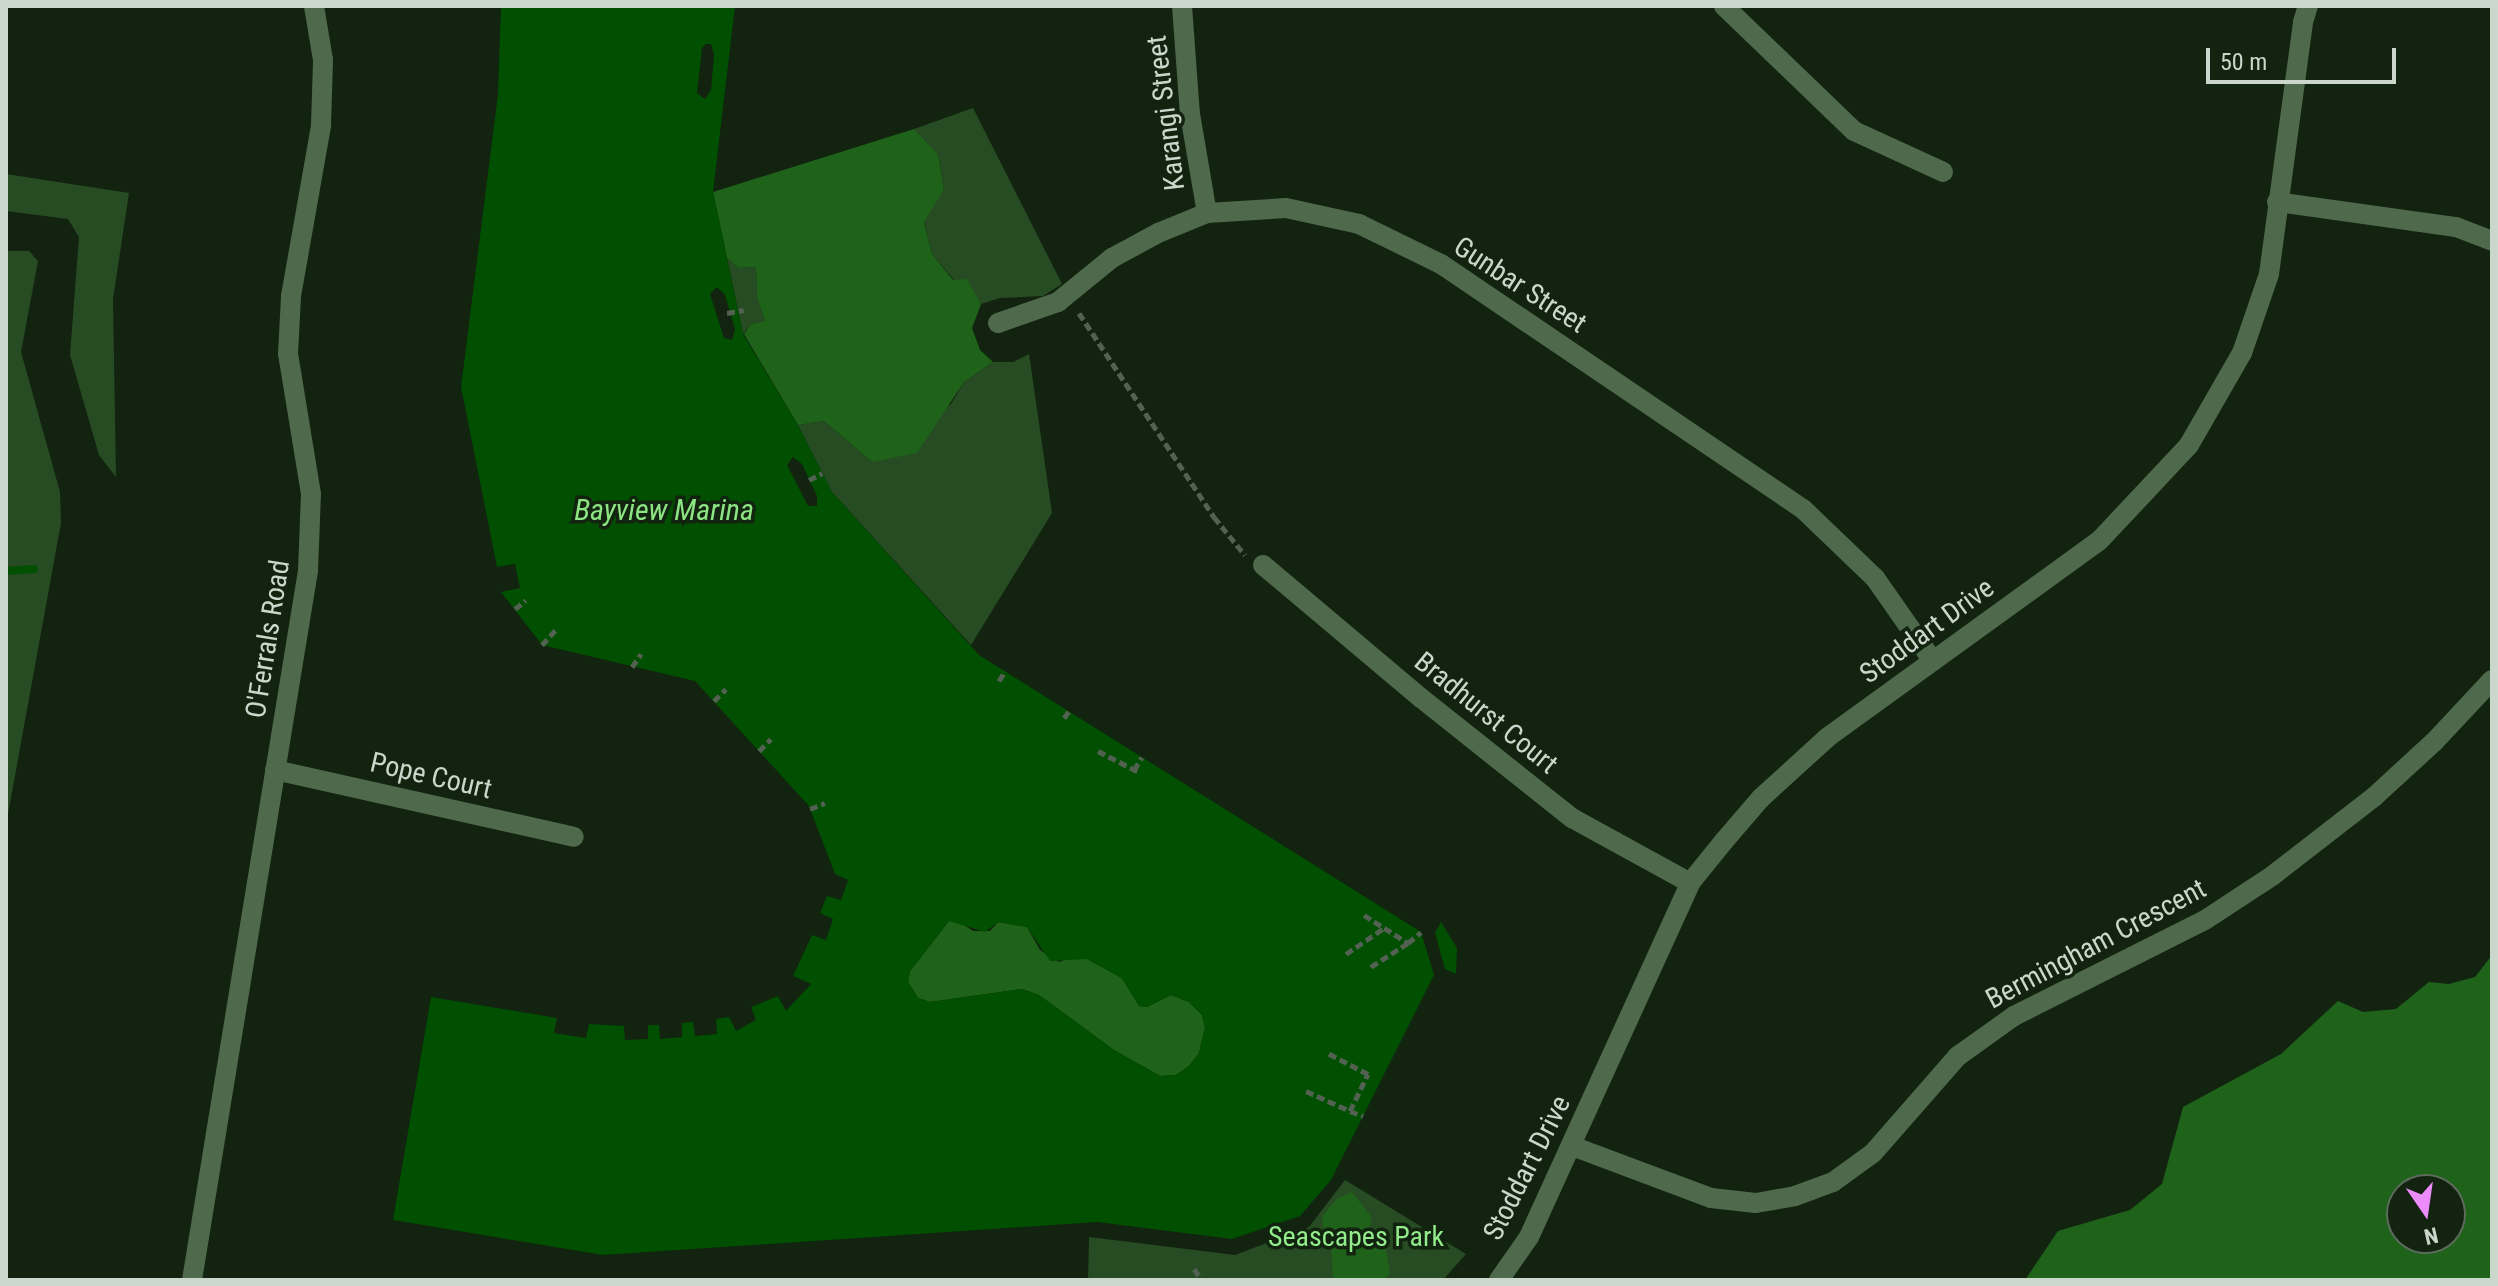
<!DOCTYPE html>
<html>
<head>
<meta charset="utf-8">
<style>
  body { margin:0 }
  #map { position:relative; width:2498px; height:1286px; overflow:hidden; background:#122310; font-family:"Roboto Condensed",sans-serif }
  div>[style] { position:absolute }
  .green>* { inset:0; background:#274c23 }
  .forest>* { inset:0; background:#1f631a }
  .water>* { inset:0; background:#014f00 }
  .pier>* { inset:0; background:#122310 }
  .stream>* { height:8px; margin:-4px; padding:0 4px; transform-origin:4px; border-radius:4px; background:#014f00 }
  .path>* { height:5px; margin-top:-2.5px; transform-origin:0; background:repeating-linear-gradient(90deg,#526151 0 8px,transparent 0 12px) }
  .minor>* { height:20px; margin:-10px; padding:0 10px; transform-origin:10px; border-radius:10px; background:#4e694b }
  span { translate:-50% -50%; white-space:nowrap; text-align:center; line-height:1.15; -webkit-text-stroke:7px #122310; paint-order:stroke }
  .street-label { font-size:28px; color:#ccd7cb }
  .park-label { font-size:28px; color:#93ec8b }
  .water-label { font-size:30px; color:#8ce483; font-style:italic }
  .frame { position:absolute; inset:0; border:8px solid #ccd7cb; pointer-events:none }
  .north { position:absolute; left:2386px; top:1174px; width:80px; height:80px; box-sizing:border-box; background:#122310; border:2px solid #5c6b5b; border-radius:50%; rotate:167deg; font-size:22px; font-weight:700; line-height:32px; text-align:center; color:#ccd7cb }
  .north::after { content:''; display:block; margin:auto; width:28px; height:36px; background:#ec8cfb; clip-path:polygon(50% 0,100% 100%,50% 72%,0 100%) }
  .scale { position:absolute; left:2206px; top:48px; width:190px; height:36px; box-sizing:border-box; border:4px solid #ccd7cb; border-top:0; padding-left:10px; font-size:24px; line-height:28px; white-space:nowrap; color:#ccd7cb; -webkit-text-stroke:6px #122310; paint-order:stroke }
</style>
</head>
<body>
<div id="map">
  <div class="green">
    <div style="clip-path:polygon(973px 108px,1062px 284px,1043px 296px,1000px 298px,981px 304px,967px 280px,954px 280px,932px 254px,924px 221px,944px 190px,938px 154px,914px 129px)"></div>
    <div style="clip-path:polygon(6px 174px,129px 193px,113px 299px,116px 477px,99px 455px,70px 355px,79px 237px,68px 219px,6px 211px)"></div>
    <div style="clip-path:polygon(6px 251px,29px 251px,38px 261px,21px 352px,60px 492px,61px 523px,6px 825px)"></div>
    <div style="clip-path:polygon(727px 258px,739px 268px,756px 267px,757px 298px,765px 321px,751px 324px,743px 334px)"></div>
    <div style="clip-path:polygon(1029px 354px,1052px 513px,971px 645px,832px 492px,798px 425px,824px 421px,872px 462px,951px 404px,964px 382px,993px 362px,1013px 362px)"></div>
    <div style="clip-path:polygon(1345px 1180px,1466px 1254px,1443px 1280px,1088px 1280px,1089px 1237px,1235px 1255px,1309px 1227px)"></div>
  </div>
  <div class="forest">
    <div style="clip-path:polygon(914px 129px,938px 154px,944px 190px,924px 222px,932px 254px,953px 280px,967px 279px,981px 304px,972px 328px,980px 350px,993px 362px,964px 382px,917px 453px,872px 462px,824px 421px,798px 425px,744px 334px,751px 324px,765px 321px,757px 298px,756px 267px,739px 268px,727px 258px,713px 192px)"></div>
    <div style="clip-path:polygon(949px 921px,958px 921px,973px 931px,990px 931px,998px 922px,1027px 927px,1040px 950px,1059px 962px,1073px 957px,1087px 959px,1122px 978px,1139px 1006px,1147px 1007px,1171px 995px,1189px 1002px,1202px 1015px,1205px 1027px,1199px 1053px,1189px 1066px,1176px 1075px,1160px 1076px,1114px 1050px,1039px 995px,1022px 989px,930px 1002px,918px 998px,908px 982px,910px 971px)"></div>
    <div style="clip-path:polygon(evenodd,2492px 955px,2492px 1280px,2025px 1280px,2058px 1231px,2130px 1210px,2162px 1184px,2183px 1107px,2281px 1054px,2338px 1001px,2363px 1012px,2396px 1009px,2429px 982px,2449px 984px,2475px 977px,2492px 955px,2402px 1190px,2450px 1190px,2450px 1238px,2402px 1238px,2402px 1190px)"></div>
    <div style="clip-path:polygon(1352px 1192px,1372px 1218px,1368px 1233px,1385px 1246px,1390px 1273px,1385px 1280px,1333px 1280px,1331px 1245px,1324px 1237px,1322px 1217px,1337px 1199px)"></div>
  </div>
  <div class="water">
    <div style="clip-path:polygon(evenodd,501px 6px,735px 6px,713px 192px,743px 334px,798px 425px,832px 492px,979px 655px,1421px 932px,1434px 975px,1331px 1180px,1300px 1216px,1232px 1239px,1097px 1222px,603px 1255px,393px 1220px,431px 997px,557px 1018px,554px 1033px,586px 1038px,589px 1024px,624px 1026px,625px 1040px,648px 1039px,648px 1025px,659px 1025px,660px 1039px,682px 1037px,682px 1023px,693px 1022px,695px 1036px,717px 1034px,716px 1019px,729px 1017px,736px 1031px,756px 1020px,751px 1007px,778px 996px,786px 1011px,811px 984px,793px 976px,812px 935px,826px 940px,833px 919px,820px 913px,827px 896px,841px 900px,848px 880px,835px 874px,809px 806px,695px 681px,542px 645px,501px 592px,520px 588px,515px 564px,497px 567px,461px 387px,498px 94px,501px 6px,949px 921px,985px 932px,998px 922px,1027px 927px,1050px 961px,1087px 959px,1122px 978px,1139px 1006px,1147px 1007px,1171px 995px,1189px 1002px,1202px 1015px,1205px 1027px,1199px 1053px,1189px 1066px,1176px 1075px,1160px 1076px,1114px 1050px,1039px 995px,1022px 989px,930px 1002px,918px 998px,908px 982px,910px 971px,949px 921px)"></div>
    <div style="clip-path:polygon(1441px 922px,1457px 948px,1456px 974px,1445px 969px,1435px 933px)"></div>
  </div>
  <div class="pier">
    <div style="clip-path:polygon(706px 44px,711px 44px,714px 55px,711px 90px,705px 99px,697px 93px,702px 48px)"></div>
    <div style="clip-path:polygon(717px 287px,725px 295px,735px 329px,732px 340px,724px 338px,710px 294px)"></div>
    <div style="clip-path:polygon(793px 457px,802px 464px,817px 496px,817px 506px,808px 506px,787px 465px)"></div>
  </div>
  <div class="stream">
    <div style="left:6px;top:571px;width:28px;rotate:-4deg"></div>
  </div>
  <div class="path">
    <div style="left:727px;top:313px;width:17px;rotate:-10deg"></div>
    <div style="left:1079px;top:313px;width:245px;rotate:56.5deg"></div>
    <div style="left:1214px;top:517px;width:49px;rotate:50.8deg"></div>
    <div style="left:809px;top:480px;width:15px;rotate:-28deg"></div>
    <div style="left:515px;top:609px;width:14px;rotate:-39deg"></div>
    <div style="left:542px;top:645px;width:24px;rotate:-48deg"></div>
    <div style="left:632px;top:667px;width:16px;rotate:-55deg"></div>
    <div style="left:999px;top:681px;width:12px;rotate:-59deg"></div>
    <div style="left:714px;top:701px;width:17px;rotate:-45deg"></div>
    <div style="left:1064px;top:718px;width:9px;rotate:-54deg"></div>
    <div style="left:759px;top:751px;width:17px;rotate:-45deg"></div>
    <div style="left:1098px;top:751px;width:46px;rotate:27.1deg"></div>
    <div style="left:1134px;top:770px;width:15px;rotate:-58deg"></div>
    <div style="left:810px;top:809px;width:16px;rotate:-22deg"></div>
    <div style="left:1364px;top:915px;width:52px;rotate:32.5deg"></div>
    <div style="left:1408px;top:943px;width:46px;rotate:147.3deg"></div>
    <div style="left:1408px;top:943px;width:17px;rotate:-40deg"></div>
    <div style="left:1346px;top:954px;width:46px;rotate:-34.4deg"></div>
    <div style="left:1306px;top:1091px;width:48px;rotate:24.4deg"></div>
    <div style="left:1350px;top:1111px;width:41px;rotate:-64.1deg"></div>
    <div style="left:1368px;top:1074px;width:47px;rotate:-152.4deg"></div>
    <div style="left:1350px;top:1111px;width:14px;rotate:21deg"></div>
    <div style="left:1194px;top:1269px;width:14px;rotate:54deg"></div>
  </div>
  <div class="minor">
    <div style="left:1182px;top:6px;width:108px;rotate:85.8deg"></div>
    <div style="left:1190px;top:114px;width:100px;rotate:80.3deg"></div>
    <div style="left:1724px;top:6px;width:180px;rotate:43.9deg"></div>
    <div style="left:1854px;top:131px;width:98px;rotate:24.7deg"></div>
    <div style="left:2277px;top:202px;width:181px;rotate:8deg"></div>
    <div style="left:2456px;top:227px;width:39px;rotate:21deg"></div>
    <div style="left:998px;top:323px;width:64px;rotate:-19.3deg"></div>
    <div style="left:1058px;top:302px;width:70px;rotate:-39.2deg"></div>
    <div style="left:1112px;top:258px;width:52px;rotate:-28.5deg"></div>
    <div style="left:1158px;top:233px;width:53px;rotate:-22.2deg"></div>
    <div style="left:1207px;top:213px;width:79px;rotate:-3.6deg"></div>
    <div style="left:1286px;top:208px;width:75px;rotate:12.4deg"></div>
    <div style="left:1359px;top:224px;width:91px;rotate:26deg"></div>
    <div style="left:1441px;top:264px;width:437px;rotate:34.1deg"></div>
    <div style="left:1803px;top:509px;width:100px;rotate:43.8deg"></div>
    <div style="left:1875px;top:578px;width:101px;rotate:55.1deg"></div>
    <div style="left:1263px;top:565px;width:207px;rotate:40.1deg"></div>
    <div style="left:1421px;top:698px;width:193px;rotate:38.5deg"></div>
    <div style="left:1572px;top:818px;width:135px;rotate:28.8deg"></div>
    <div style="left:275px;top:770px;width:306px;rotate:12.6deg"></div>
    <div style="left:1572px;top:1146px;width:148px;rotate:20.5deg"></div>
    <div style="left:1711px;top:1198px;width:45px;rotate:6.3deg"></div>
    <div style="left:1756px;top:1203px;width:40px;rotate:-10deg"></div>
    <div style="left:1795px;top:1196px;width:40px;rotate:-20.2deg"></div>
    <div style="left:1833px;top:1182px;width:49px;rotate:-35.9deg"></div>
    <div style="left:1873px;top:1153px;width:129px;rotate:-48.8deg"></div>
    <div style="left:1958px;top:1056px;width:69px;rotate:-35.5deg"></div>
    <div style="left:2014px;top:1016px;width:214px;rotate:-26.7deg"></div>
    <div style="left:2205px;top:920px;width:80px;rotate:-33.3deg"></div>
    <div style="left:2272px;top:876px;width:130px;rotate:-37.8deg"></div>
    <div style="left:2375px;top:796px;width:80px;rotate:-42.5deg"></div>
    <div style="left:2434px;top:742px;width:85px;rotate:-46.9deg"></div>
    <div style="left:192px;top:1280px;width:718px;rotate:-80.71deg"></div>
    <div style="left:308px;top:571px;width:77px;rotate:-87.8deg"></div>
    <div style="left:311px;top:494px;width:142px;rotate:-99.3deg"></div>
    <div style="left:288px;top:354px;width:58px;rotate:-87deg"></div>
    <div style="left:291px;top:296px;width:174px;rotate:-80deg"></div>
    <div style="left:321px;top:125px;width:65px;rotate:-88.2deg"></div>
    <div style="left:323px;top:60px;width:55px;rotate:-99.5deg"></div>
    <div style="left:1499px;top:1280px;width:52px;rotate:-55.1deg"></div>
    <div style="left:1529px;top:1237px;width:389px;rotate:-65.5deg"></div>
    <div style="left:1690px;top:883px;width:54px;rotate:-51deg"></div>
    <div style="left:1724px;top:841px;width:57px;rotate:-49.3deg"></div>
    <div style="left:1761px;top:798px;width:91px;rotate:-42.3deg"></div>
    <div style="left:1828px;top:737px;width:334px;rotate:-35.9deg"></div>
    <div style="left:2099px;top:541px;width:132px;rotate:-46.8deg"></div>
    <div style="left:2189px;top:445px;width:106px;rotate:-60.1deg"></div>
    <div style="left:2242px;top:353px;width:83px;rotate:-71.1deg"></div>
    <div style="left:2269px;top:274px;width:254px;rotate:-82.3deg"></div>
    <div style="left:2303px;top:22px;width:17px;rotate:-73deg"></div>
  </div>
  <div class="street-label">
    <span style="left:1166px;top:113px;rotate:-97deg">Karangi Street</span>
    <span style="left:1520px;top:285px;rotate:33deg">Gunbar Street</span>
    <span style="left:1927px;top:631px;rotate:-36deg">Stoddart Drive</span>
    <span style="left:268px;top:639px;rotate:-81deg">O'Ferrals Road</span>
    <span style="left:1486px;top:713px;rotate:39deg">Bradhurst Court</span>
    <span style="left:431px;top:776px;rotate:13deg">Pope Court</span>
    <span style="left:2096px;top:944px;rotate:-28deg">Bermingham Crescent</span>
    <span style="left:1527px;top:1168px;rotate:-63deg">Stoddart Drive</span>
  </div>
  <div class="park-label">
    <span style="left:1356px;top:1237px">Seascapes Park</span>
  </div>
  <div class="water-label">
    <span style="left:664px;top:510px">Bayview Marina</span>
  </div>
  <div class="frame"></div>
  <div class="north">N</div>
  <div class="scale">50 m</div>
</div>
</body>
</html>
